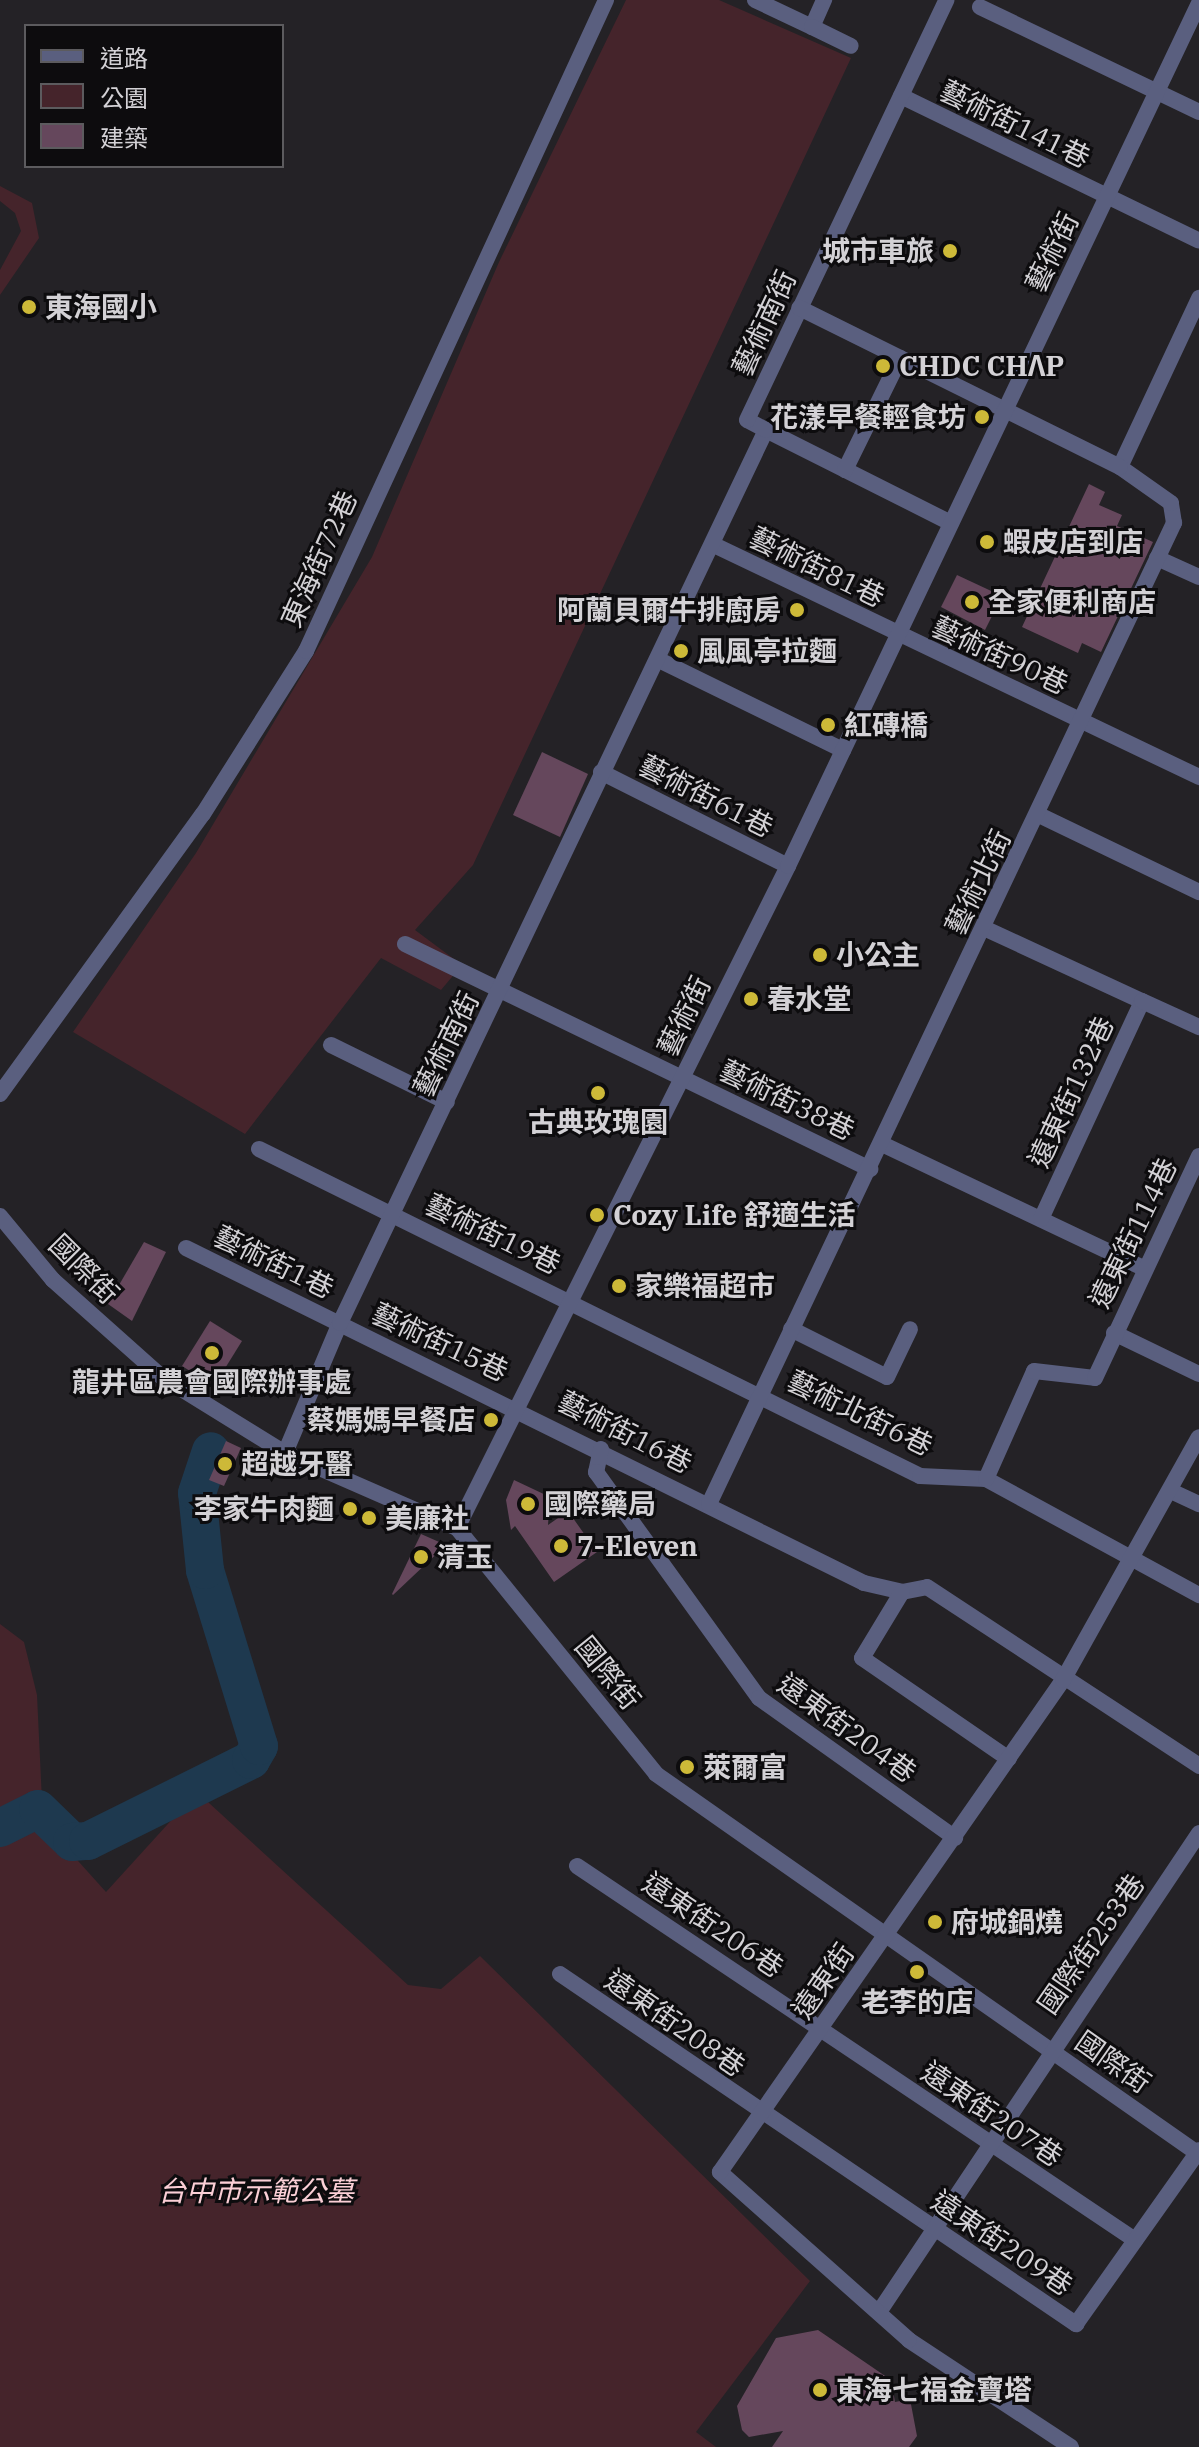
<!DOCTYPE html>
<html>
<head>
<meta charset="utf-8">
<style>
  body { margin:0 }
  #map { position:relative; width:1199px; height:2447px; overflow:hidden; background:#242226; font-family:"IBM Plex Serif","Noto Sans TC",serif }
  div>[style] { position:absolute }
  .green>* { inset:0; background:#45242b }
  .river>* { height:38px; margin:-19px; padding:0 19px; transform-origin:19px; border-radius:19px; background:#1e394f }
  .building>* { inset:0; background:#65475c }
  .minor>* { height:16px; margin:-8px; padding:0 8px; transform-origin:8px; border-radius:8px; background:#5a5f7f }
  .dots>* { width:22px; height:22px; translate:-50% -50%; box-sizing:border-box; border:4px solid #0d0c0e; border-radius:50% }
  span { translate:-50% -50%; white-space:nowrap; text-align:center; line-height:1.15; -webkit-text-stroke:6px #0d0c0e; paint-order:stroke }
  .street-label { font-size:28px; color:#d3d1d5 }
  .poi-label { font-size:28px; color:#d3d1d5; font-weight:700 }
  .right { translate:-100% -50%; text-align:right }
  .left { translate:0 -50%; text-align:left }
  .park-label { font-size:28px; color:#fbcfd6; font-style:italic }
  .legend { position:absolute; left:24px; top:24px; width:260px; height:144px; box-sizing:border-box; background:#0d0c0e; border:2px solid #5c5b5e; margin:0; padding:10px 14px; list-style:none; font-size:24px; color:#d3d1d5 }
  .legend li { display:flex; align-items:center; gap:16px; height:40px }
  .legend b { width:40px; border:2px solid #5c5b5e }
</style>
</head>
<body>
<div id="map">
  <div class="green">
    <div style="clip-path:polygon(626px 0,719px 0,851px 58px,473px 865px,415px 930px,462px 965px,441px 990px,381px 958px,245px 1134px,73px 1032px,196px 853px,372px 557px,499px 262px)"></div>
    <div style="clip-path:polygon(0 186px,32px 203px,39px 238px,0 295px,0 270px,21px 231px,15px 213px,0 201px)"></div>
    <div style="clip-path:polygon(0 1624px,24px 1642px,37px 1695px,43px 1822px,106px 1892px,197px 1792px,408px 1985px,441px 1989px,480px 1956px,810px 2281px,696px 2432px,716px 2447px,0 2447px)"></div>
  </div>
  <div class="river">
    <div style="left:0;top:1828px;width:42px;rotate:-26.6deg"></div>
    <div style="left:38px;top:1809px;width:47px;rotate:44.1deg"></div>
    <div style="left:72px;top:1842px;width:16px;rotate:-4deg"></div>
    <div style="left:88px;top:1841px;width:182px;rotate:-26.4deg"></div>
    <div style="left:251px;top:1760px;width:16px;rotate:-60deg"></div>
    <div style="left:259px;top:1746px;width:184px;rotate:-107.1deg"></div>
    <div style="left:205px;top:1570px;width:77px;rotate:-95.9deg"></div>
    <div style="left:197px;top:1493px;width:44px;rotate:-71.6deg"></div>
  </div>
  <div class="building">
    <div style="clip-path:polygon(1089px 484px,1105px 492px,1099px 505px,1122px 515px,1117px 526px,1153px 542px,1101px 652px,1082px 643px,1078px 653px,1022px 627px)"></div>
    <div style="clip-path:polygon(957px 575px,1002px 596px,985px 630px,941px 607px)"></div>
    <div style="clip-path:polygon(542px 752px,588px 774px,560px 837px,513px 815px)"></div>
    <div style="clip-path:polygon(144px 1242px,166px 1252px,132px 1321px,108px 1304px)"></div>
    <div style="clip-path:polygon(210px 1321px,242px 1341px,214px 1386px,182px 1366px)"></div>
    <div style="clip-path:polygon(226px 1441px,241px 1448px,224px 1486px,209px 1480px)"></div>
    <div style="clip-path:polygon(514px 1480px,550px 1497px,548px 1525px,568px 1511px,597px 1552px,554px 1582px,515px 1526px,511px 1530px,506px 1500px)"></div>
    <div style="clip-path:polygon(421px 1534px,446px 1545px,393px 1595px,392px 1594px)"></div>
    <div style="clip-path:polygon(818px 2330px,891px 2380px,895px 2402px,910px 2399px,917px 2436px,909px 2447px,772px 2447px,783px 2431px,749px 2437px,742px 2430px,737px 2406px,776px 2338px)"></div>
  </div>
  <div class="minor">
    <div style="left:755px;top:0;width:63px;rotate:25.3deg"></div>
    <div style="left:812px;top:27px;width:30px;rotate:-66deg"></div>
    <div style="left:980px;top:7px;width:243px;rotate:25.6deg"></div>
    <div style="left:812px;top:27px;width:43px;rotate:26deg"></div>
    <div style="left:901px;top:96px;width:331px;rotate:25.9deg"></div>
    <div style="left:766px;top:430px;width:207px;rotate:26.7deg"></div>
    <div style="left:1120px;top:467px;width:187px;rotate:-64.9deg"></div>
    <div style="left:845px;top:470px;width:125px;rotate:-63.8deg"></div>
    <div style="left:714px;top:545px;width:538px;rotate:25.56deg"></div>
    <div style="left:1157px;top:558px;width:46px;rotate:24.3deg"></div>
    <div style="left:659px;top:660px;width:205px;rotate:26.1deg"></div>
    <div style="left:601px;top:772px;width:209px;rotate:26.7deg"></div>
    <div style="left:1039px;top:815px;width:178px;rotate:25.7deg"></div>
    <div style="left:986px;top:929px;width:172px;rotate:24.8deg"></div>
    <div style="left:405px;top:944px;width:517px;rotate:25.82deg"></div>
    <div style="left:331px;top:1045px;width:129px;rotate:26.2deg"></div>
    <div style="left:0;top:1094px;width:346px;rotate:-54.1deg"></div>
    <div style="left:203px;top:814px;width:193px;rotate:-57.7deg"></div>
    <div style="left:306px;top:651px;width:717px;rotate:-65.26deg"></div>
    <div style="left:882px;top:1144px;width:291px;rotate:25.4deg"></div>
    <div style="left:259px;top:1149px;width:737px;rotate:26.32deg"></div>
    <div style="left:920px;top:1476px;width:66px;rotate:2.6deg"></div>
    <div style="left:986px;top:1479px;width:243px;rotate:28.6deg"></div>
    <div style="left:0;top:1216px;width:83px;rotate:50.4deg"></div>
    <div style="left:53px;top:1280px;width:146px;rotate:41.7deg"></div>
    <div style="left:162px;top:1377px;width:145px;rotate:31.7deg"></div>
    <div style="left:285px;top:1453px;width:188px;rotate:23.6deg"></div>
    <div style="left:457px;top:1528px;width:316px;rotate:51deg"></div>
    <div style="left:656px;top:1774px;width:661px;rotate:35.01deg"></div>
    <div style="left:1041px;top:1219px;width:240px;rotate:-65.1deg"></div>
    <div style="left:1142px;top:1001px;width:63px;rotate:24.5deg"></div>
    <div style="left:186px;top:1248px;width:756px;rotate:26.29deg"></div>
    <div style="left:864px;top:1583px;width:39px;rotate:13deg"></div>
    <div style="left:902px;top:1592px;width:25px;rotate:-11deg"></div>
    <div style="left:927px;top:1587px;width:326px;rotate:33.3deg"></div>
    <div style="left:791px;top:1329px;width:107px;rotate:26.6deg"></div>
    <div style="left:887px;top:1377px;width:53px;rotate:-64.4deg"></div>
    <div style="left:1114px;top:1333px;width:94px;rotate:25.8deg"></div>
    <div style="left:601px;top:1449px;width:24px;rotate:102deg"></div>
    <div style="left:596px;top:1472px;width:279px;rotate:54.2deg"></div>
    <div style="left:759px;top:1698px;width:241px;rotate:35.5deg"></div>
    <div style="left:285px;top:1453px;width:141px;rotate:-67.1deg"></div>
    <div style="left:340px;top:1323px;width:989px;rotate:-64.5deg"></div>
    <div style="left:766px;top:430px;width:21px;rotate:-152deg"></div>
    <div style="left:747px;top:420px;width:465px;rotate:-64.6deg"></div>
    <div style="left:986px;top:1479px;width:118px;rotate:-66deg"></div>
    <div style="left:1034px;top:1371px;width:61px;rotate:6.5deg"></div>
    <div style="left:1095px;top:1378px;width:245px;rotate:-64.9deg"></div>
    <div style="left:1173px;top:1492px;width:29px;rotate:25deg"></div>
    <div style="left:709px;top:1504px;width:1086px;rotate:-64.64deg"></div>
    <div style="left:1174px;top:523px;width:20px;rotate:-99deg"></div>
    <div style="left:1171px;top:503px;width:62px;rotate:-144.8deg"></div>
    <div style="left:1120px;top:467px;width:358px;rotate:-153.6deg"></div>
    <div style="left:457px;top:1528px;width:740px;rotate:-63.43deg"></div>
    <div style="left:788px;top:866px;width:956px;rotate:-64.53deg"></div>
    <div style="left:902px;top:1592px;width:77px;rotate:121.2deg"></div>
    <div style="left:862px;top:1658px;width:178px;rotate:34.5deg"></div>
    <div style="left:577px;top:1866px;width:672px;rotate:33.83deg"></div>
    <div style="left:560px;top:1974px;width:624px;rotate:34.15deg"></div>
    <div style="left:1076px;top:2324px;width:213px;rotate:-54.7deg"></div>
    <div style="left:879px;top:2312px;width:576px;rotate:-56.25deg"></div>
    <div style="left:1071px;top:2447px;width:194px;rotate:-146.6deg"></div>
    <div style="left:909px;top:2340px;width:253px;rotate:-138.4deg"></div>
    <div style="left:720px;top:2172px;width:600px;rotate:-55.12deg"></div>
    <div style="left:1063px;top:1680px;width:278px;rotate:-60.8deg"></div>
  </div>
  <div class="dots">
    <div style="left:950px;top:251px;background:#cdb938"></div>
    <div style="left:29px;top:307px;background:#cdb938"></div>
    <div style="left:883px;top:366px;background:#cdb938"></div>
    <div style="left:982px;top:417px;background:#cdb938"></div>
    <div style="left:987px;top:542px;background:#cdb938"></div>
    <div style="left:972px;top:602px;background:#cdb938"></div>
    <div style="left:797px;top:610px;background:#cdb938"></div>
    <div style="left:681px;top:651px;background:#cdb938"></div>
    <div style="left:828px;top:725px;background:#cdb938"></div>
    <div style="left:820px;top:955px;background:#cdb938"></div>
    <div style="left:751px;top:999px;background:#cdb938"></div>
    <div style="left:598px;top:1093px;background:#cdb938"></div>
    <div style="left:597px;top:1215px;background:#cdb938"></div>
    <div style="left:619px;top:1286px;background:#cdb938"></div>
    <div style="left:212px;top:1353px;background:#cdb938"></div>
    <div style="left:491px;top:1420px;background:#cdb938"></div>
    <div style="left:225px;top:1464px;background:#cdb938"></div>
    <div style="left:528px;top:1504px;background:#cdb938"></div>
    <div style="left:350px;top:1509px;background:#cdb938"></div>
    <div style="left:369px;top:1518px;background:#cdb938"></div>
    <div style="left:561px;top:1546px;background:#cdb938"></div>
    <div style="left:421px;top:1557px;background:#cdb938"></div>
    <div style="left:687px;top:1767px;background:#cdb938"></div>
    <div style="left:935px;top:1922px;background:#cdb938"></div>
    <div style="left:917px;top:1972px;background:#cdb938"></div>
    <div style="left:820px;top:2390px;background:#cdb938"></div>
  </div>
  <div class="street-label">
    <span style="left:1015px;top:124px;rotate:26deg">藝術街141巷</span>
    <span style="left:1052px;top:252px;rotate:-64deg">藝術街</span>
    <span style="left:764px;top:323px;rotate:-65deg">藝術南街</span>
    <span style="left:319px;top:559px;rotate:-66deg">東海街72巷</span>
    <span style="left:817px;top:567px;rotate:26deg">藝術街81巷</span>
    <span style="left:1000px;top:655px;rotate:25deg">藝術街90巷</span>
    <span style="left:706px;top:796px;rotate:27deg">藝術街61巷</span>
    <span style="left:978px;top:882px;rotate:-64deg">藝術北街</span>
    <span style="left:684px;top:1016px;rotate:-64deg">藝術街</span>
    <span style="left:446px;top:1044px;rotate:-64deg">藝術南街</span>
    <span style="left:1071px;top:1092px;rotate:-65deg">遠東街132巷</span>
    <span style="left:787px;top:1100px;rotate:26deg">藝術街38巷</span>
    <span style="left:1133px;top:1233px;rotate:-64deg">遠東街114巷</span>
    <span style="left:493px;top:1234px;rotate:26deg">藝術街19巷</span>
    <span style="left:274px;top:1262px;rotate:26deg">藝術街1巷</span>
    <span style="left:84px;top:1269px;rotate:45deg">國際街</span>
    <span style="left:440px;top:1342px;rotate:25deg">藝術街15巷</span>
    <span style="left:860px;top:1413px;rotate:26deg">藝術北街6巷</span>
    <span style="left:625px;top:1432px;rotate:27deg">藝術街16巷</span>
    <span style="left:608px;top:1673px;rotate:51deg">國際街</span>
    <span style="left:847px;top:1728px;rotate:36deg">遠東街204巷</span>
    <span style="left:713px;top:1925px;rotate:34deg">遠東街206巷</span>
    <span style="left:1091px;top:1944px;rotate:-55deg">國際街253巷</span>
    <span style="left:823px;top:1981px;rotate:-55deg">遠東街</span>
    <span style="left:675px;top:2023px;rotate:35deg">遠東街208巷</span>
    <span style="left:1113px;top:2062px;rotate:35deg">國際街</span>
    <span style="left:992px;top:2114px;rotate:34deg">遠東街207巷</span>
    <span style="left:1002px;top:2243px;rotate:34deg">遠東街209巷</span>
  </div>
  <div class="poi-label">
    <span class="right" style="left:934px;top:251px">城市車旅</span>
    <span class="left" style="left:45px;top:307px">東海國小</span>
    <span class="left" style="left:899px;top:366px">CHDC CHΛP</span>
    <span class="right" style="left:966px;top:417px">花漾早餐輕食坊</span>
    <span class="left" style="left:1003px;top:542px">蝦皮店到店</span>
    <span class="left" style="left:988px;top:602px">全家便利商店</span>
    <span class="right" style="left:781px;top:610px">阿蘭貝爾牛排廚房</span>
    <span class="left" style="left:697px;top:651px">風風亭拉麵</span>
    <span class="left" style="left:844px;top:725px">紅磚橋</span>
    <span class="left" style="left:836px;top:955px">小公主</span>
    <span class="left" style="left:767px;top:999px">春水堂</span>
    <span style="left:598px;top:1122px">古典玫瑰園</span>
    <span class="left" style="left:613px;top:1215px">Cozy Life 舒適生活</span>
    <span class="left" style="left:635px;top:1286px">家樂福超市</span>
    <span style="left:212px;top:1382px">龍井區農會國際辦事處</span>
    <span class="right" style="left:475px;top:1420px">蔡媽媽早餐店</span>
    <span class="left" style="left:241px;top:1464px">超越牙醫</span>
    <span class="left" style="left:544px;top:1504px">國際藥局</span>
    <span class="right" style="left:334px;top:1509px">李家牛肉麵</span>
    <span class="left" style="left:385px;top:1518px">美廉社</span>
    <span class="left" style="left:577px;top:1546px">7-Eleven</span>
    <span class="left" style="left:437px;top:1557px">清玉</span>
    <span class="left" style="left:703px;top:1767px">萊爾富</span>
    <span class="left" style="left:951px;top:1922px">府城鍋燒</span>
    <span style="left:917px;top:2002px">老李的店</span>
    <span class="left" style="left:836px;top:2390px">東海七福金寶塔</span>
  </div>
  <div class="park-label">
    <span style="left:256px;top:2191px">台中市示範公墓</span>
  </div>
  <ul class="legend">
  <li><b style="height:10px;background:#5a5f7f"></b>道路</li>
  <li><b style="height:22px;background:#45242b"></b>公園</li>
  <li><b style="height:22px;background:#65475c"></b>建築</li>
  </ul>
</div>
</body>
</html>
